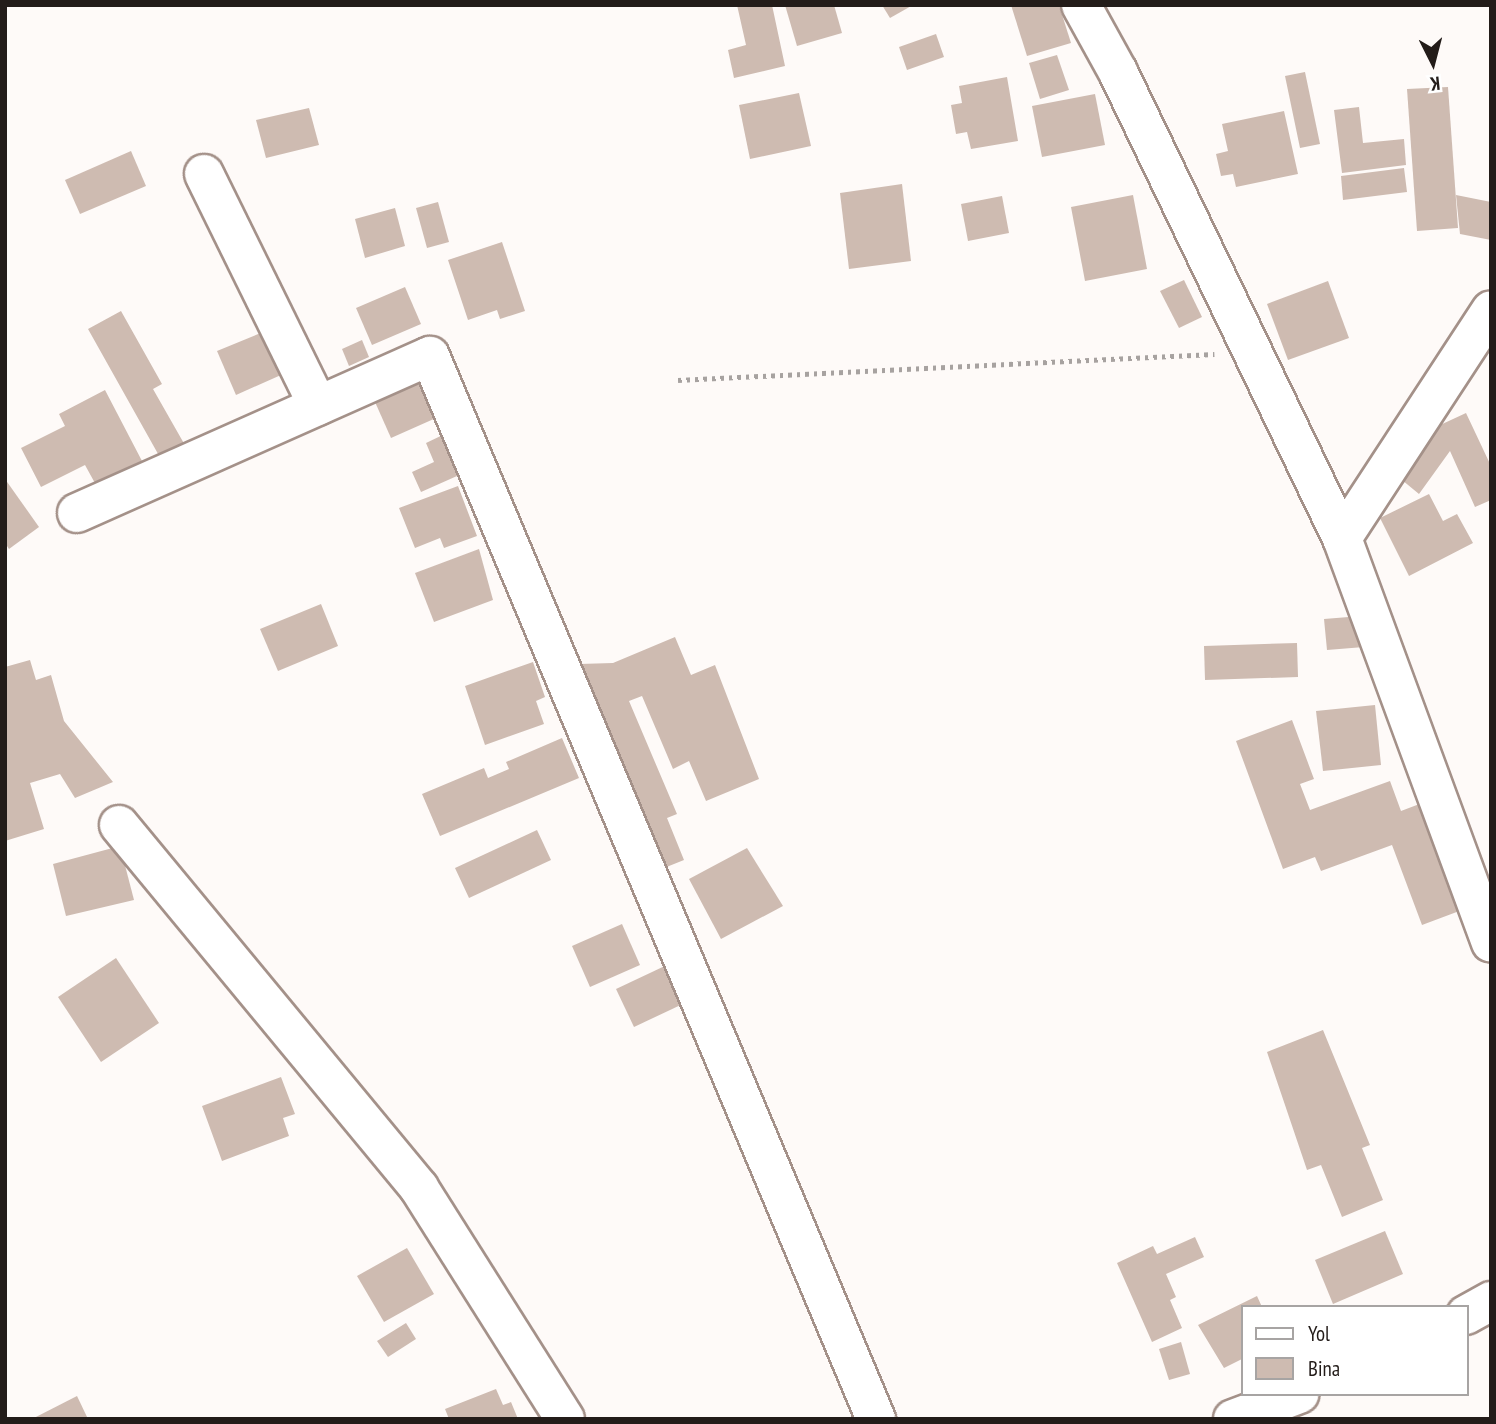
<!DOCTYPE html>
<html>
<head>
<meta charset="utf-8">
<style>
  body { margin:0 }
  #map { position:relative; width:1496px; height:1424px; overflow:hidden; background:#fefaf8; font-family:"PT Sans Narrow",sans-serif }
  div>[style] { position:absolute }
  .building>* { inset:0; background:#cebbb1 }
  .path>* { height:4.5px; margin-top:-2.25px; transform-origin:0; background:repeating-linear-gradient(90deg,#a7a2a0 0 3.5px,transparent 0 8.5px) }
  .roads { filter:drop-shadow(2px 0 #a49189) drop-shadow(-2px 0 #a49189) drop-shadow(0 2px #a49189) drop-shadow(0 -2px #a49189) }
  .minor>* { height:38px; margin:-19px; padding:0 19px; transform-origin:19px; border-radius:19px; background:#fff }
  .tertiary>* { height:38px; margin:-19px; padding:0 19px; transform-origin:19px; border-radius:19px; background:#fff }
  span { translate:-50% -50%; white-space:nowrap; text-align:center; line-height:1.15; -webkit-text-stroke:5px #fff; paint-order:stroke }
  .frame { position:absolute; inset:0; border:7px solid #231c19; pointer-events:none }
  .legend { position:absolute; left:1241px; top:1305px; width:228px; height:91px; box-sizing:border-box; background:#fff; border:2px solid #a7a4a3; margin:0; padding:9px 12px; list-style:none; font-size:21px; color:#231c19 }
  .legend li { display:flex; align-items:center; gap:14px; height:35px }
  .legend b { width:35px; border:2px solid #a7a4a3 }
  .north { position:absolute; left:1398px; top:28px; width:70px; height:70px; -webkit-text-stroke:5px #fff; paint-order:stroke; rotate:174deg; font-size:19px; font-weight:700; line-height:28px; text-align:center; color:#231c19 }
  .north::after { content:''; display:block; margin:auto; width:24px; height:32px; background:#231c19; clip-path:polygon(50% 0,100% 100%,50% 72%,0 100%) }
</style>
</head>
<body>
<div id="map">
  <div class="building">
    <div style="clip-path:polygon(737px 5px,772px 5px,785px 66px,734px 78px,728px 50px,746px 45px)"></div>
    <div style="clip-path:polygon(785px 5px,834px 5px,842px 33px,797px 46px)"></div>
    <div style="clip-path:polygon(882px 5px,913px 5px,890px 18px)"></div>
    <div style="clip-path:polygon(1011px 5px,1059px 5px,1071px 43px,1027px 56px)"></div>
    <div style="clip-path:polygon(936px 34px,944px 57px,907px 70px,899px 47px)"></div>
    <div style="clip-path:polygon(1057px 55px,1069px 90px,1040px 99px,1029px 63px)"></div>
    <div style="clip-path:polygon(1305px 72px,1320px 144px,1300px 148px,1285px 76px)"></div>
    <div style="clip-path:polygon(1007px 77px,1018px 141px,971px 149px,967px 132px,956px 134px,951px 105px,962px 103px,959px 86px)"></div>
    <div style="clip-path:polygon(1448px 87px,1458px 228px,1417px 231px,1407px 89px)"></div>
    <div style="clip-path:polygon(799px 93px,811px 146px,750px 159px,739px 105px)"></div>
    <div style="clip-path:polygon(1095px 94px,1105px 145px,1042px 157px,1032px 106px)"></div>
    <div style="clip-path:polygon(1359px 107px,1363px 143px,1404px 139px,1406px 165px,1342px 173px,1334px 110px)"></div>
    <div style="clip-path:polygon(309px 108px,319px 145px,266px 158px,256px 120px)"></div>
    <div style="clip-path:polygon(1284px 111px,1298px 174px,1236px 187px,1233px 174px,1221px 176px,1216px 154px,1228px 151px,1222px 124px)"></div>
    <div style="clip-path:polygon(131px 151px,146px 186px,80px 214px,65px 180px)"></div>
    <div style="clip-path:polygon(1404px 168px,1407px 192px,1343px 200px,1341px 176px)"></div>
    <div style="clip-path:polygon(902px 184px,911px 261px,849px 269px,840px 193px)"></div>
    <div style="clip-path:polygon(1133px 195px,1147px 269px,1085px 281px,1071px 207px)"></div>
    <div style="clip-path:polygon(1456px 195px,1491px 202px,1491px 240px,1460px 234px)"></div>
    <div style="clip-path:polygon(1002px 196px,1009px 233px,968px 241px,961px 204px)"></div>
    <div style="clip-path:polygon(438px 202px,449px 242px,427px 248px,416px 208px)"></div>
    <div style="clip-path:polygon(395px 208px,405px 246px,365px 258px,355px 219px)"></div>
    <div style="clip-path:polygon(502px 242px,525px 311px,500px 319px,497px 310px,468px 320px,448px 260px)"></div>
    <div style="clip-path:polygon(1184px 280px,1202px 317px,1179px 328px,1160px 291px)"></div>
    <div style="clip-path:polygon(1328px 281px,1349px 338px,1288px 360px,1267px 304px)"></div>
    <div style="clip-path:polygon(405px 287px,421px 324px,372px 345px,356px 308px)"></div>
    <div style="clip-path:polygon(121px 311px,162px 384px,153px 389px,186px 447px,162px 461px,88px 329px)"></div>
    <div style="clip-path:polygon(263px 332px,281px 375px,236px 395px,217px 351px)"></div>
    <div style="clip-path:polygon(362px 340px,369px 357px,349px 366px,342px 349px)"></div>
    <div style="clip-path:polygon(420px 383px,436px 418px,391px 438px,375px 402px)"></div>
    <div style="clip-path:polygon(105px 390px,142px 461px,96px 485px,85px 465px,41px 487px,21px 448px,65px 426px,59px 414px)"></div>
    <div style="clip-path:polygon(1466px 413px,1491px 466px,1491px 500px,1475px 507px,1450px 451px,1419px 494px,1402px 480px,1438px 426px)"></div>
    <div style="clip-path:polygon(449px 432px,466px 472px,421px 492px,412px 472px,434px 462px,426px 443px)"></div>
    <div style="clip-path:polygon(5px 479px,39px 527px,9px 549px,5px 543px)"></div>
    <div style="clip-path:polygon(458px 486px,477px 536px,444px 548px,440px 538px,415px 548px,399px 508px)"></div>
    <div style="clip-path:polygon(1429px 494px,1443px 521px,1457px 514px,1473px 543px,1409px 576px,1380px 518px)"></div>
    <div style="clip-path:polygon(479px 549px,493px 600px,434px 622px,415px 573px)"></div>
    <div style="clip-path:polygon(321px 604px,338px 646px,278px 671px,260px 629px)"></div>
    <div style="clip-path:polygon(1361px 616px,1364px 647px,1327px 650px,1324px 619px)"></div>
    <div style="clip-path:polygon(675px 637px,691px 675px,715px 665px,759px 779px,706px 801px,689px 761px,673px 769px,642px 696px,629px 701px,677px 814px,667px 818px,684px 860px,664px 868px,579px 664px,613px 663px)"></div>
    <div style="clip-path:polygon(1297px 643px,1298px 677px,1205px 680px,1204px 646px)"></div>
    <div style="clip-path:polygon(30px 660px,36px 680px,51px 675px,64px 721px,113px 782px,75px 798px,60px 774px,30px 783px,44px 829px,5px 841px,5px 667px)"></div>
    <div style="clip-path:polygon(533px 662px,545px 697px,536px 701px,544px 724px,485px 745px,465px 686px)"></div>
    <div style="clip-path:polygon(1375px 705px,1381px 765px,1323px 771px,1316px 711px)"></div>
    <div style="clip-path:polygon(1292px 720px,1314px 779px,1300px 784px,1310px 810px,1390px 781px,1401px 811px,1430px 800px,1470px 907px,1422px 925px,1392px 845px,1321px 871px,1315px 857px,1283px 869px,1236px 741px)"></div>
    <div style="clip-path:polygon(562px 738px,579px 778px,440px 836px,422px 794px,484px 768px,488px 778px,509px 769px,506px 762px)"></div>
    <div style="clip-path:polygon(537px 830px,551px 860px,469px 898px,455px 868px)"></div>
    <div style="clip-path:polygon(120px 846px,134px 900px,66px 916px,53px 864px)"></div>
    <div style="clip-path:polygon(747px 848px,783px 906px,721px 939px,689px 879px)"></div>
    <div style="clip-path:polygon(622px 924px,640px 965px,590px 987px,572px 946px)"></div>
    <div style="clip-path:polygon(116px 958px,159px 1023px,101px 1062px,58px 997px)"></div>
    <div style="clip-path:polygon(669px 964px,687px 1002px,634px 1027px,616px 989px)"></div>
    <div style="clip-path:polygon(1323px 1030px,1370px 1145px,1362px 1148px,1383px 1200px,1342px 1217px,1321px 1165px,1307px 1170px,1267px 1052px)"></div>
    <div style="clip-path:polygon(281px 1077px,295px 1114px,283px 1118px,289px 1136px,222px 1161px,202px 1106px)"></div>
    <div style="clip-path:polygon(1385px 1231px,1403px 1274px,1333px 1304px,1315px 1260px)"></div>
    <div style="clip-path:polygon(1195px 1237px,1204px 1257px,1166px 1274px,1176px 1297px,1170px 1300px,1182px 1328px,1152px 1342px,1117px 1263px,1153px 1246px,1157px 1254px)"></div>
    <div style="clip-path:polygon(407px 1248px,434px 1294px,384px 1322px,357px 1276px)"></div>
    <div style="clip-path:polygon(1257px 1296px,1262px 1307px,1242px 1307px,1242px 1359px,1224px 1368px,1198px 1325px)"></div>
    <div style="clip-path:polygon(406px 1323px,416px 1339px,388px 1357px,377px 1341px)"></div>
    <div style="clip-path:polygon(1181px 1342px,1190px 1374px,1169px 1380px,1159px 1349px)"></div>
    <div style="clip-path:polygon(496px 1389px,503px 1405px,511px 1402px,518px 1419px,449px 1419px,445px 1409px)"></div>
    <div style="clip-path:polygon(77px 1396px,88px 1419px,32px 1419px)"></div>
  </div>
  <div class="path">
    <div style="left:678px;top:380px;width:537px;rotate:-2.78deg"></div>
  </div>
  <div class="roads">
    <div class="minor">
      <div style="left:1081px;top:5px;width:77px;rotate:61.1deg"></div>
      <div style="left:1118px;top:72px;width:517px;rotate:64.33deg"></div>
      <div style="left:1342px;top:538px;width:431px;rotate:69.8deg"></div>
      <div style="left:204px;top:174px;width:258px;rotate:63.8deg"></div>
      <div style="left:77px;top:513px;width:386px;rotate:-24deg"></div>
      <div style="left:430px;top:356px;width:1153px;rotate:67.24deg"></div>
      <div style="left:1342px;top:538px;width:272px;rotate:-56.8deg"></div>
      <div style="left:119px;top:825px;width:471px;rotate:50.4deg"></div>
      <div style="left:419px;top:1188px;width:273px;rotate:57.7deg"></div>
    </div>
    <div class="tertiary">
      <div style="left:1466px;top:1315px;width:29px;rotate:-29deg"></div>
      <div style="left:1233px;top:1419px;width:71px;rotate:-20.7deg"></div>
    </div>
  </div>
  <div class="frame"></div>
  <ul class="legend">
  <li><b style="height:9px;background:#fff"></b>Yol</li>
  <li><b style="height:19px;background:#cebbb1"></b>Bina</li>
  </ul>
  <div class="north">K</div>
</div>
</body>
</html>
